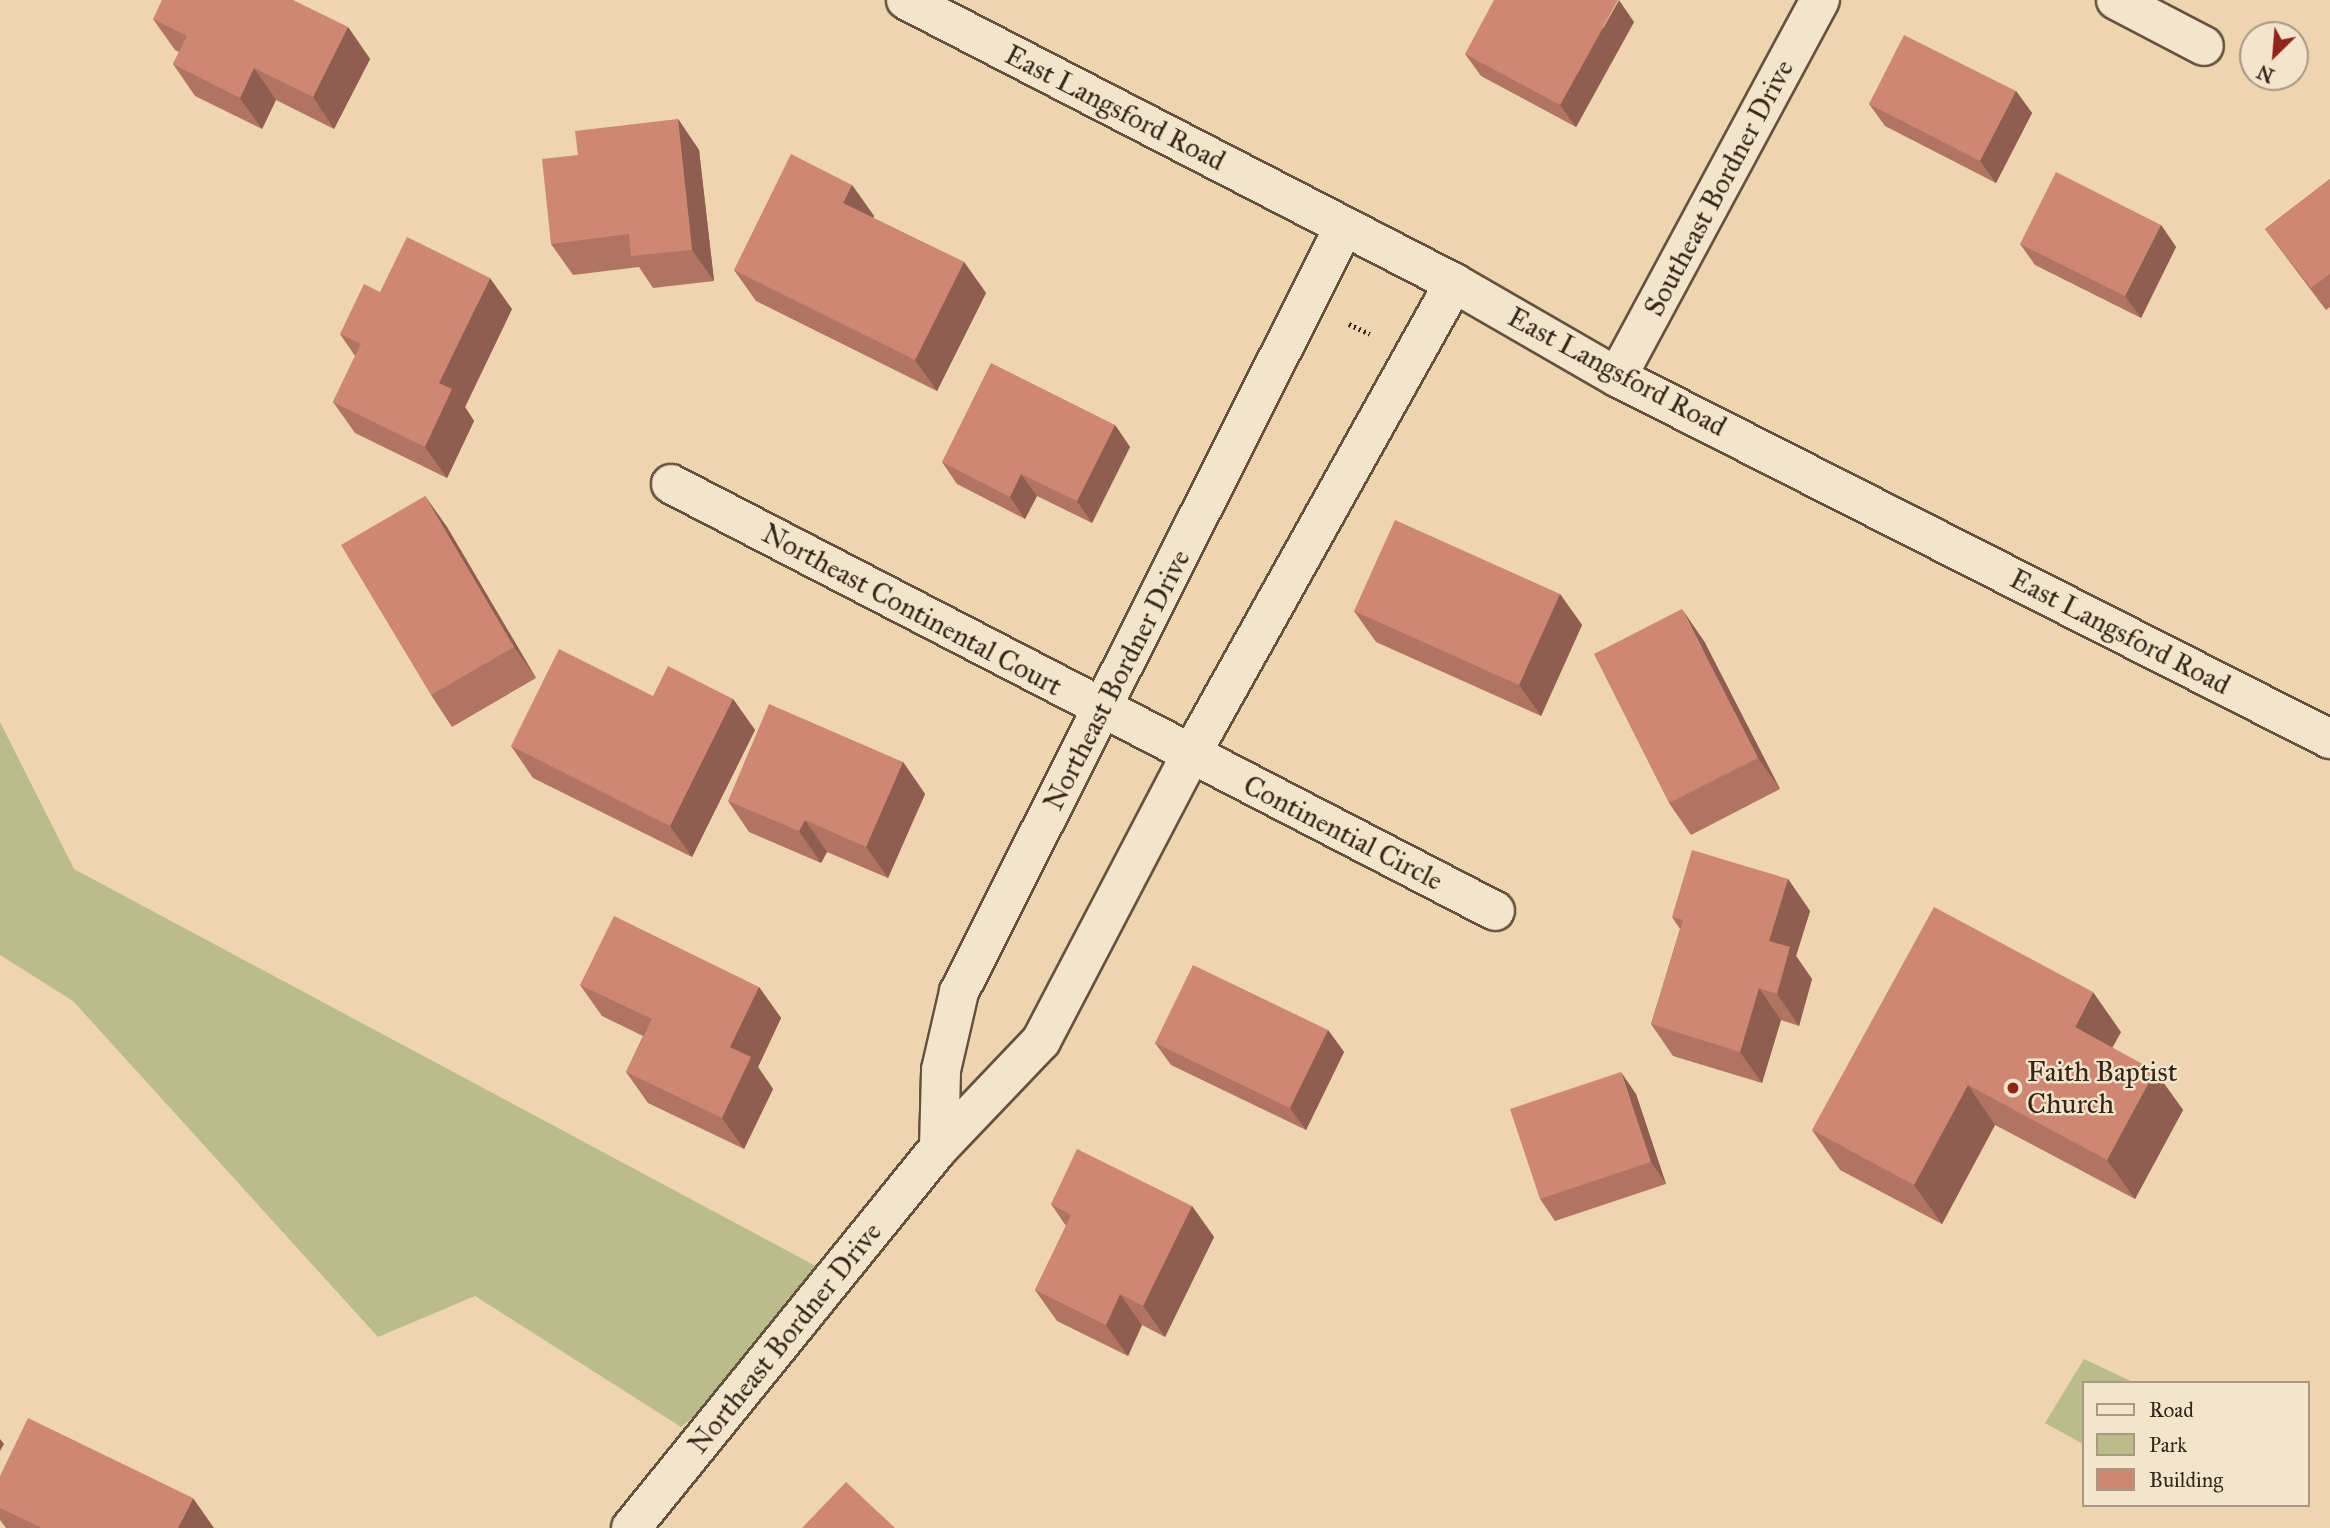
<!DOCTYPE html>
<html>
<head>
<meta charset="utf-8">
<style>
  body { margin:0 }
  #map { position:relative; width:2330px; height:1528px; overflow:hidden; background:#eed5af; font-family:"IM FELL Great Primer",serif }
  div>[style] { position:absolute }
  .green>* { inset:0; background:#babd8a }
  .path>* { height:4.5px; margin-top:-2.25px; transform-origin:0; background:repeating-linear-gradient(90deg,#36261a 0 2px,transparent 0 5.5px) }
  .roads { filter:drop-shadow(2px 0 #64523f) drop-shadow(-2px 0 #64523f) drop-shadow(0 2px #64523f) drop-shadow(0 -2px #64523f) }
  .street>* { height:38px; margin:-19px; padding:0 19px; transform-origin:19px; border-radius:19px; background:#f4e4cb }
  .secondary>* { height:38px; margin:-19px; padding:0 19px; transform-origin:19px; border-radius:19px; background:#f4e4cb }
  .wall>* { inset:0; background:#b17462 }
  .shaded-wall>* { inset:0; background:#905e50 }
  .building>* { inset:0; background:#ce8772 }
  .dots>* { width:19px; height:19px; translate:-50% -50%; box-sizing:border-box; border:4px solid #f4e4cb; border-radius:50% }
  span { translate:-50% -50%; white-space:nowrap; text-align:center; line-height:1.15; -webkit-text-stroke:5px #f4e4cb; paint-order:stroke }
  .street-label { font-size:28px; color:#36261a }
  .poi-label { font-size:28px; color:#36261a }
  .left { translate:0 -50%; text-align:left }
  .legend { position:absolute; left:2082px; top:1381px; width:228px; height:126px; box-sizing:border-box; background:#f4e4cb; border:2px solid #a89884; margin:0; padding:9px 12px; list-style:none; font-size:21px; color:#36261a }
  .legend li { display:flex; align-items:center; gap:14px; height:35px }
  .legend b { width:35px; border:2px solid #a89884 }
  .north { position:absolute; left:2239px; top:21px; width:70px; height:70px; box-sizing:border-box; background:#f4e4cb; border:2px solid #a89884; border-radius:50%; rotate:205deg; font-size:19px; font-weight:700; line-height:28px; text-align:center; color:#36261a }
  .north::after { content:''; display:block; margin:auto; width:24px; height:32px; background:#8f2418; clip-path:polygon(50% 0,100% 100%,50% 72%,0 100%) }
</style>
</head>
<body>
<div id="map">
  <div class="green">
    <div style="clip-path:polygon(0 722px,74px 869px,827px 1272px,744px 1375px,681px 1427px,475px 1296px,378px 1337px,73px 1001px,0 955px)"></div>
    <div style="clip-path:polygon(2084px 1359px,2135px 1383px,2083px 1383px,2083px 1444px,2045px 1423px)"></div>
  </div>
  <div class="path">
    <div style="left:1349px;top:324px;width:23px;rotate:25deg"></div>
  </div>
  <div class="roads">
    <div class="street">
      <div style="left:2116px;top:0;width:99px;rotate:27.6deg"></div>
      <div style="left:1617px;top:377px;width:428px;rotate:-61.7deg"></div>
      <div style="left:671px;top:484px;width:928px;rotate:27.39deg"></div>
      <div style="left:939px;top:1148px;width:78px;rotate:-88.5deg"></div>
      <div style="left:941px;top:1070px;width:80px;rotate:-77deg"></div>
      <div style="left:959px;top:992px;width:856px;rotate:-63.29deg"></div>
      <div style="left:631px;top:1528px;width:489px;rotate:-51deg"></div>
      <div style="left:939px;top:1148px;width:148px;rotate:-46.4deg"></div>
      <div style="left:1041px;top:1041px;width:322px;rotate:-62.4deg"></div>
      <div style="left:1190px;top:756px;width:542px;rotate:-60.83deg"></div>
    </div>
    <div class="secondary">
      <div style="left:906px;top:0;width:617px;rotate:27.31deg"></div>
      <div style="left:1454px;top:283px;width:188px;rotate:30deg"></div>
      <div style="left:1617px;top:377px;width:800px;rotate:26.92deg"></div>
    </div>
  </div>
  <div class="wall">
    <div style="clip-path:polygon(153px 19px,348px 27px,370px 59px,334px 129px,276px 100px,262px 129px,195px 96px,173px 64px,179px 52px,175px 50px)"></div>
    <div style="clip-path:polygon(1634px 22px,1576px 127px,1481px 76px,1465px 54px)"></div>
    <div style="clip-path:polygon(2016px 91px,2032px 113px,1996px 183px,1885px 126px,1869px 104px)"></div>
    <div style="clip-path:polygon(678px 119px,699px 150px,714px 281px,653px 288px,639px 267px,573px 275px,551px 244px,578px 155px)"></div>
    <div style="clip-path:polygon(2330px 179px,2330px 307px,2326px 310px,2265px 229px)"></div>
    <div style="clip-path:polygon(852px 185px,874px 216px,873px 218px,964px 262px,986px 293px,937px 391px,756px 301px,734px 270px)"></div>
    <div style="clip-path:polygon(2161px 225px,2176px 247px,2141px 318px,2035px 265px,2020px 244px)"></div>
    <div style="clip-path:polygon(380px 292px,512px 309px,465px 407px,474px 421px,447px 478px,355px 433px,333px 402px,355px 356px,340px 334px)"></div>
    <div style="clip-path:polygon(1115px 425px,1130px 447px,1092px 523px,1037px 496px,1025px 519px,957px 484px,942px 462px)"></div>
    <div style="clip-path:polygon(425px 496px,447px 527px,536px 678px,452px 727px,431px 695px)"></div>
    <div style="clip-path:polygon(1560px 594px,1582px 625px,1541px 716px,1376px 642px,1354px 611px)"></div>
    <div style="clip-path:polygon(1704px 641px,1780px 789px,1691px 835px,1669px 803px)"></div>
    <div style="clip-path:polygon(653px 696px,733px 699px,755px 730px,692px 857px,533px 778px,511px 746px)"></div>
    <div style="clip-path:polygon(903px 762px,925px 794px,888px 878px,827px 852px,821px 863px,749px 832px,728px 801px)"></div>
    <div style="clip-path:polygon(1788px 879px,1810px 911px,1796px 956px,1812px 979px,1799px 1026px,1781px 1020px,1762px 1083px,1673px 1056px,1651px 1024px,1680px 929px,1672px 917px)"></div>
    <div style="clip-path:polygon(580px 985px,759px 987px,781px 1018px,758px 1067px,773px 1089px,744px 1149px,648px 1103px,626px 1072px,643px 1036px,602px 1016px)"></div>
    <div style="clip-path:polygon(1328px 1030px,1344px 1052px,1306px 1130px,1171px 1065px,1155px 1043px)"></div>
    <div style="clip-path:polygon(2121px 1032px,2112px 1048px,2155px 1071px,2183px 1110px,2135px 1199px,1995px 1125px,1942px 1224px,1840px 1170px,1812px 1130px)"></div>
    <div style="clip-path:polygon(1636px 1094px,1666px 1184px,1555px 1221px,1540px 1199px)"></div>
    <div style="clip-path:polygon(1051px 1204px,1192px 1206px,1214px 1237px,1165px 1337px,1142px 1325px,1128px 1356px,1057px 1321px,1035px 1290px,1066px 1226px)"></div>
    <div style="clip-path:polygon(0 1476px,214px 1528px,6px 1528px,0 1520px)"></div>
  </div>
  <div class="shaded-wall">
    <div style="clip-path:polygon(1619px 0,1634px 22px,1576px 127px,1560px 105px)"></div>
    <div style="clip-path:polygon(348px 27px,370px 59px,334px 129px,313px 97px)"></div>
    <div style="clip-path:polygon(254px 68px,276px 100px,262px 129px,240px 98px)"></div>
    <div style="clip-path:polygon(2016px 91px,2032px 113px,1996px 183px,1980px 161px)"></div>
    <div style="clip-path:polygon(678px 119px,699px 150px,714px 281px,692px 250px)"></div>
    <div style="clip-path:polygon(852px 185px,874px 216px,865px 234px,843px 203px)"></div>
    <div style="clip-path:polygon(2161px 225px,2176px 247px,2141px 318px,2125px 296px)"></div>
    <div style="clip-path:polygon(964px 262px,986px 293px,937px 391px,915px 360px)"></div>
    <div style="clip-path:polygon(490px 278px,512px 309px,465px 407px,474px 421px,447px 478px,425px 447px,439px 383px)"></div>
    <div style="clip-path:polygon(1115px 425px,1130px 447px,1092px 523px,1077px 501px)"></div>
    <div style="clip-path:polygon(1021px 474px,1037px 496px,1025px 519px,1010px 497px)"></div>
    <div style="clip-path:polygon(425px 496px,447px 527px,536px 678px,514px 647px)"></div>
    <div style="clip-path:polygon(1560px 594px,1582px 625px,1541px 716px,1519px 685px)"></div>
    <div style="clip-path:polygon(1682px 609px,1704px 641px,1780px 789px,1758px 758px)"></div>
    <div style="clip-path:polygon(733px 699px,755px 730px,692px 857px,670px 826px)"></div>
    <div style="clip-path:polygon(903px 762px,925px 794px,888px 878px,866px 847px)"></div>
    <div style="clip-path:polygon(805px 820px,827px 852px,821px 863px,799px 831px)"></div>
    <div style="clip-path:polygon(1788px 879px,1810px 911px,1796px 956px,1812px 979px,1799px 1026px,1777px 994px,1769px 941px)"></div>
    <div style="clip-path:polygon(759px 987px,781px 1018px,758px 1067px,773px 1089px,744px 1149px,722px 1118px,730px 1047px)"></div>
    <div style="clip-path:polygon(1759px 988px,1781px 1020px,1762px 1083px,1740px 1052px)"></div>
    <div style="clip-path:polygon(2093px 992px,2121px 1032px,2102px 1066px,2075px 1027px)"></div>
    <div style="clip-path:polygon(1328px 1030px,1344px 1052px,1306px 1130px,1290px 1108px)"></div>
    <div style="clip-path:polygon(2155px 1071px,2183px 1110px,2135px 1199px,2107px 1160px)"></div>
    <div style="clip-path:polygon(1621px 1072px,1636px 1094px,1666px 1184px,1651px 1162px)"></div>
    <div style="clip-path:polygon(1968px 1085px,1995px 1125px,1942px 1224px,1914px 1185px)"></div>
    <div style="clip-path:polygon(1192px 1206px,1214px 1237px,1165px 1337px,1143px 1306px)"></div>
    <div style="clip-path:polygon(1120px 1294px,1142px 1325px,1128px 1356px,1106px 1325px)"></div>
    <div style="clip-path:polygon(0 1439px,4px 1444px,0 1451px)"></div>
    <div style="clip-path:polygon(193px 1498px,214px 1528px,178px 1528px)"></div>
  </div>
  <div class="building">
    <div style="clip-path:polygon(162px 0,293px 0,348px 27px,313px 97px,254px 68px,240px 98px,173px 64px,187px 36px,153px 19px)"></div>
    <div style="clip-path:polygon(1494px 0,1618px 0,1560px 105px,1465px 54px)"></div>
    <div style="clip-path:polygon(1904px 35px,2016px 91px,1980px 161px,1869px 104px)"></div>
    <div style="clip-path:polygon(678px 119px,692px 250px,631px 256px,629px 234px,551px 244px,542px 159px,578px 155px,575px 131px)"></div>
    <div style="clip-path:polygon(791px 154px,852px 185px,843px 203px,964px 262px,915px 360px,734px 270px)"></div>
    <div style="clip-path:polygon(2056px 172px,2161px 225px,2125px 296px,2020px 244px)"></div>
    <div style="clip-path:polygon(2330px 179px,2330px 274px,2311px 288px,2265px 229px)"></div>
    <div style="clip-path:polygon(407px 237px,490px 278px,439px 383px,452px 389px,425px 447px,333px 402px,361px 344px,340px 334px,364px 284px,380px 292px)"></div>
    <div style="clip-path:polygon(991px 363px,1115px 425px,1077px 501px,1021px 474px,1010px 497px,942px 462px)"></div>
    <div style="clip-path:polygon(425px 496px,514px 647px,431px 695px,341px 545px)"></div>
    <div style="clip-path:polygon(1395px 520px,1560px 594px,1519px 685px,1354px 611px)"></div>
    <div style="clip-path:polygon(1682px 609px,1758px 758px,1669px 803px,1594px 654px)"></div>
    <div style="clip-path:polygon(559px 649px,653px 696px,668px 666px,733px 699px,670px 826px,511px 746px)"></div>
    <div style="clip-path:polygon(769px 704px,903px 762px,866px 847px,805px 820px,799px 831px,728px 801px)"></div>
    <div style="clip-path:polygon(1692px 850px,1788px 879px,1769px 941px,1790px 947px,1777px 994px,1759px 988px,1740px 1052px,1651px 1024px,1683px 920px,1672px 917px)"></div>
    <div style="clip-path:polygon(1934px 907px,2093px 992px,2075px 1027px,2155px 1071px,2107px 1160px,1968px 1085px,1914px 1185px,1812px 1130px)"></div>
    <div style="clip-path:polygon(614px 916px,759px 987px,730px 1047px,751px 1057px,722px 1118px,626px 1072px,652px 1019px,580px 985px)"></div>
    <div style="clip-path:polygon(1193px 965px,1328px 1030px,1290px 1108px,1155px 1043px)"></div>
    <div style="clip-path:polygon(1621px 1072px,1651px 1162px,1540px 1199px,1510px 1109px)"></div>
    <div style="clip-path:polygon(1077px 1149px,1192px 1206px,1143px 1306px,1120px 1294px,1106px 1325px,1035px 1290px,1071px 1215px,1051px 1204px)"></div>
    <div style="clip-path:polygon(28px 1418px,193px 1498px,178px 1528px,42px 1528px,0 1508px,0 1476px)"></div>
    <div style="clip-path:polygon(846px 1482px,895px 1528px,802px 1528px)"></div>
  </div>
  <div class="dots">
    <div style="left:2013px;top:1088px;background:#8f2418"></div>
  </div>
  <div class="street-label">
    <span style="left:1115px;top:108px;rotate:27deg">East Langsford Road</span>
    <span style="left:1719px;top:188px;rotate:-62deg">Southeast Bordner Drive</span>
    <span style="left:1617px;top:372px;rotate:28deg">East Langsford Road</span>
    <span style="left:912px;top:610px;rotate:28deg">Northeast Continental Court</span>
    <span style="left:2120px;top:632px;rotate:27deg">East Langsford Road</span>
    <span style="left:1117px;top:680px;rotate:-63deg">Northeast Bordner Drive</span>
    <span style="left:1343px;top:833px;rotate:27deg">Continential Circle</span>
    <span style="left:785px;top:1338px;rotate:-51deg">Northeast Bordner Drive</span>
  </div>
  <div class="poi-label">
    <span class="left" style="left:2027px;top:1088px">Faith Baptist<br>Church</span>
  </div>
  <ul class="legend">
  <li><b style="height:9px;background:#f4e4cb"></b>Road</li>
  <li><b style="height:19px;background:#babd8a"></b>Park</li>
  <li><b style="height:19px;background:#ce8772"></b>Building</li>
  </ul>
  <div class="north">N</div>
</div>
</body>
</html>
